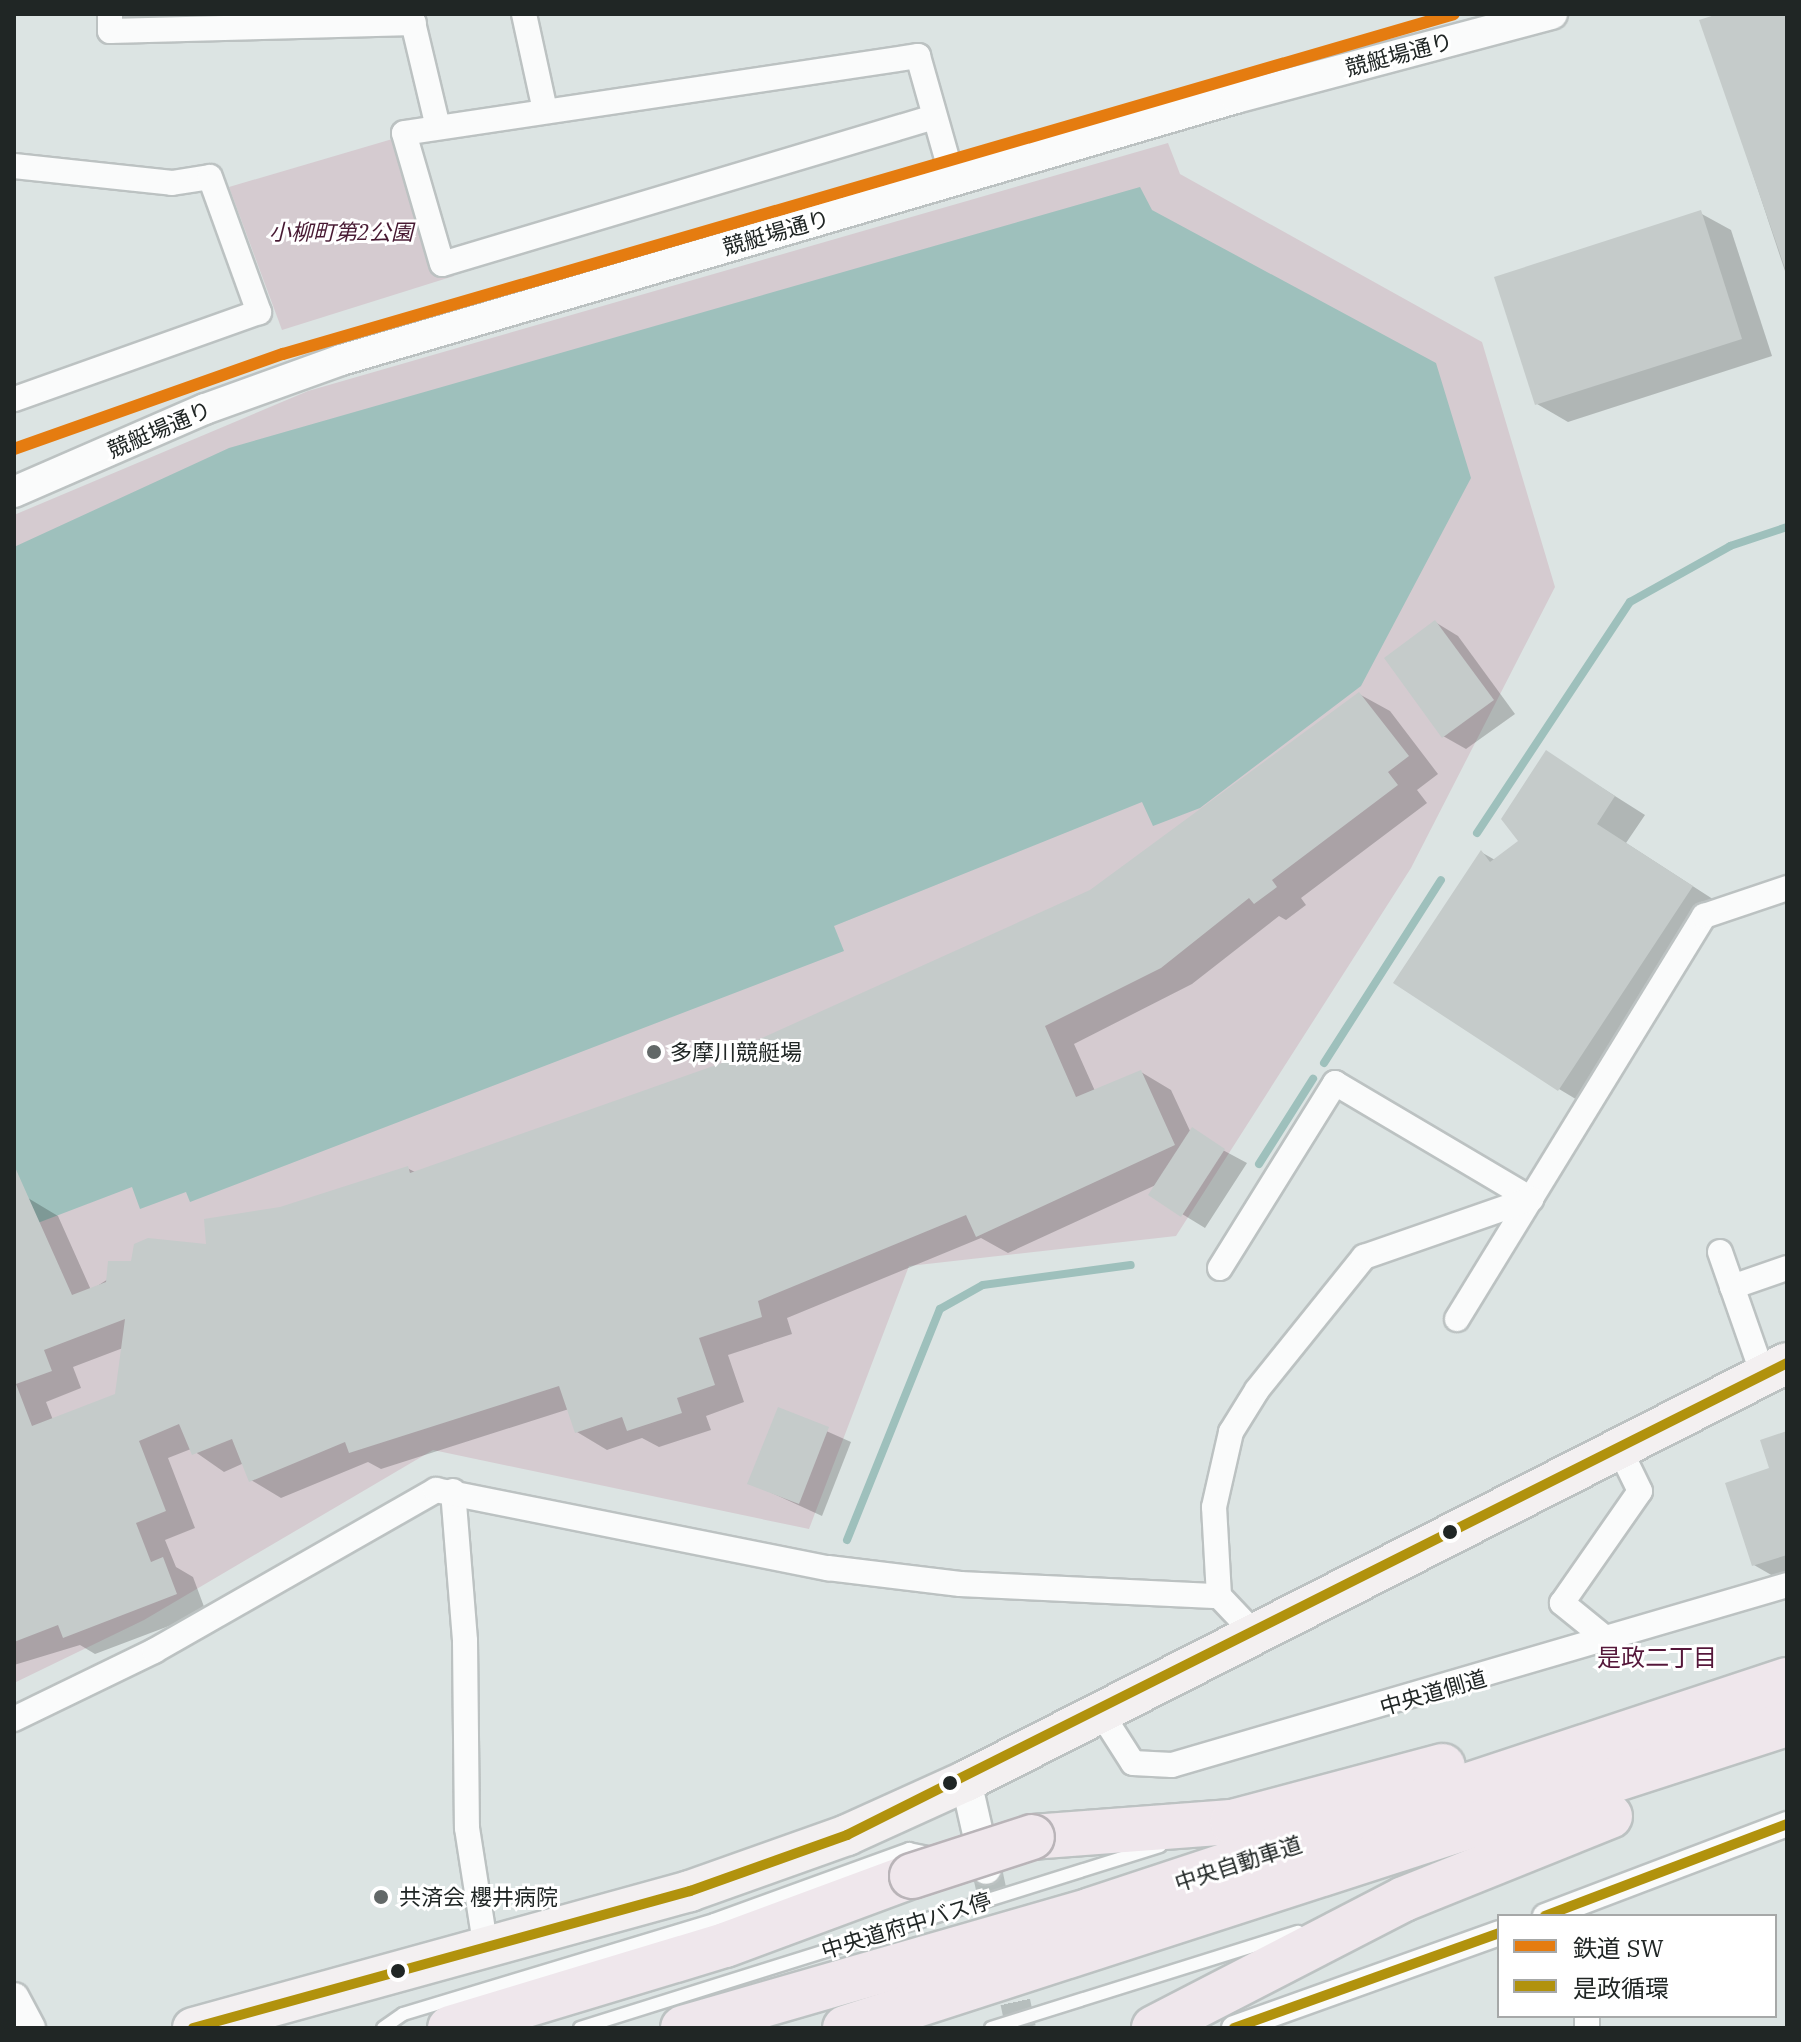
<!DOCTYPE html>
<html>
<head>
<meta charset="utf-8">
<style>
  body { margin:0 }
  #map { position:relative; width:1801px; height:2042px; overflow:hidden; background:#dce4e3; font-family:"IBM Plex Serif","Noto Sans JP",serif }
  div>[style] { position:absolute }
  .green>* { inset:0; background:#d5cbd0 }
  .water>* { inset:0; background:#9ec0bc }
  .shadow>* { inset:0; background:#0003 }
  .stream>* { height:8px; margin:-4px; padding:0 4px; transform-origin:4px; border-radius:4px; background:#9ec0bc }
  .building>* { inset:0; background:#c5cbca }
  .tertiary-tunnel>* { height:30px; margin-top:-15px; transform-origin:0; background:repeating-linear-gradient(90deg,#b6bebd 0 30px,transparent 0 45px) }
  .roads { filter:drop-shadow(2px 0 #bcc2c2) drop-shadow(-2px 0 #bcc2c2) drop-shadow(0 2px #bcc2c2) drop-shadow(0 -2px #bcc2c2) }
  .service>* { height:12px; margin:-6px; padding:0 6px; transform-origin:6px; border-radius:6px; background:#fafbfb }
  .minor>* { height:24px; margin:-12px; padding:0 12px; transform-origin:12px; border-radius:12px; background:#fafbfb }
  .tertiary>* { height:30px; margin:-15px; padding:0 15px; transform-origin:15px; border-radius:15px; background:#fafbfb }
  .primary>* { height:40px; margin:-20px; padding:0 20px; transform-origin:20px; border-radius:20px; background:#f3f0f1 }
  .motorway>* { height:44px; margin:-22px; padding:0 22px; transform-origin:22px; border-radius:22px; background:#efe7ec }
  .bridges { filter:drop-shadow(2px 0 #b9b4b8) drop-shadow(-2px 0 #b9b4b8) drop-shadow(0 2px #b9b4b8) drop-shadow(0 -2px #b9b4b8) }
  .motorway-bridge>* { height:44px; margin:-22px; padding:0 22px; transform-origin:22px; border-radius:22px; background:#efe7ec }
  .bus-1>* { height:10px; margin:-5px; padding:0 5px; transform-origin:5px; border-radius:5px; background:#b1920d }
  .rail-1>* { height:12px; margin:-6px; padding:0 6px; transform-origin:6px; border-radius:6px; background:#e57c10 }
  .dots>* { width:22px; height:22px; translate:-50% -50%; box-sizing:border-box; border:4px solid #fff; border-radius:50% }
  span { translate:-50% -50%; white-space:nowrap; text-align:center; line-height:1.15; -webkit-text-stroke:6px #fff; paint-order:stroke }
  .street-label { font-size:22px; color:#202625 }
  .park-label { font-size:22px; color:#481a33; font-style:italic }
  .poi-label { font-size:22px; color:#202625 }
  .left { translate:0 -50%; text-align:left }
  .neighbourhood-label { font-size:24px; color:#55173a }
  .frame { position:absolute; inset:0; border:16px solid #202625; pointer-events:none }
  .legend { position:absolute; left:1497px; top:1914px; width:280px; height:104px; box-sizing:border-box; background:#fff; border:2px solid #a6a8a8; margin:0; padding:10px 14px; list-style:none; font-size:24px; color:#202625 }
  .legend li { display:flex; align-items:center; gap:16px; height:40px }
  .legend b { width:40px; border:2px solid #a6a8a8 }
</style>
</head>
<body>
<div id="map">
  <div class="green">
    <div style="clip-path:polygon(406px 135px,454px 276px,282px 330px,229px 187px)"></div>
    <div style="clip-path:polygon(1168px 143px,1180px 174px,1482px 342px,1555px 587px,1411px 868px,1176px 1236px,909px 1266px,809px 1529px,433px 1450px,144px 1620px,14px 1683px,14px 515px,308px 391px)"></div>
  </div>
  <div class="water">
    <div style="clip-path:polygon(1140px 187px,1152px 210px,1436px 363px,1471px 478px,1361px 686px,1200px 808px,1153px 826px,1142px 802px,834px 926px,844px 951px,190px 1202px,186px 1192px,140px 1209px,132px 1187px,14px 1232px,14px 547px,229px 448px)"></div>
  </div>
  <div class="shadow">
    <div style="clip-path:polygon(1724px 14px,1787px 14px,1787px 277px,1702px 21px)"></div>
    <div style="clip-path:polygon(1700px 213px,1731px 230px,1772px 356px,1568px 422px,1537px 404px)"></div>
    <div style="clip-path:polygon(1435px 622px,1458px 636px,1515px 714px,1466px 749px,1443px 736px)"></div>
    <div style="clip-path:polygon(evenodd,1359px 694px,1390px 711px,1438px 774px,1417px 790px,1427px 803px,1301px 898px,1306px 905px,1286px 920px,1279px 916px,1192px 984px,1074px 1044px,1095px 1091px,1141px 1072px,1171px 1090px,1191px 1133px,1247px 1163px,1205px 1228px,1151px 1195px,1158px 1184px,1008px 1253px,981px 1238px,787px 1318px,792px 1334px,728px 1355px,744px 1402px,706px 1416px,711px 1430px,659px 1447px,642px 1438px,607px 1450px,577px 1432px,569px 1409px,381px 1469px,368px 1462px,281px 1498px,251px 1480px,244px 1463px,224px 1472px,191px 1449px,168px 1458px,195px 1528px,165px 1540px,176px 1567px,193px 1577px,206px 1612px,95px 1654px,80px 1645px,14px 1665px,14px 1204px,28px 1198px,58px 1216px,91px 1290px,133px 1263px,208px 1246px,281px 1209px,407px 1168px,417px 1173px,738px 1060px,1091px 892px,1359px 694px,123px 1348px,117px 1396px,53px 1420px,46px 1402px,81px 1388px,73px 1367px,123px 1348px)"></div>
    <div style="clip-path:polygon(1547px 753px,1645px 815px,1626px 843px,1722px 905px,1589px 1107px,1559px 1089px,1481px 852px,1495px 860px,1520px 841px)"></div>
    <div style="clip-path:polygon(779px 1410px,851px 1442px,822px 1516px,750px 1483px)"></div>
    <div style="clip-path:polygon(1787px 1433px,1787px 1582px,1785px 1583px,1754px 1565px,1772px 1469px)"></div>
  </div>
  <div class="stream">
    <div style="left:1477px;top:833px;width:277px;rotate:-56.5deg"></div>
    <div style="left:1630px;top:602px;width:115px;rotate:-29.2deg"></div>
    <div style="left:1730px;top:546px;width:60px;rotate:-18.4deg"></div>
    <div style="left:1324px;top:1063px;width:217px;rotate:-57.4deg"></div>
    <div style="left:1259px;top:1164px;width:101px;rotate:-57.6deg"></div>
    <div style="left:847px;top:1540px;width:249px;rotate:-68.1deg"></div>
    <div style="left:940px;top:1309px;width:49px;rotate:-29.2deg"></div>
    <div style="left:983px;top:1285px;width:149px;rotate:-7.7deg"></div>
  </div>
  <div class="building">
    <div style="clip-path:polygon(1718px 14px,1787px 14px,1787px 274px,1699px 20px)"></div>
    <div style="clip-path:polygon(1701px 210px,1742px 339px,1535px 405px,1494px 277px)"></div>
    <div style="clip-path:polygon(1435px 620px,1494px 700px,1442px 738px,1384px 658px)"></div>
    <div style="clip-path:polygon(evenodd,1359px 692px,1409px 756px,1388px 772px,1398px 785px,1272px 880px,1277px 887px,1254px 904px,1249px 898px,1161px 968px,1045px 1026px,1076px 1097px,1141px 1070px,1175px 1145px,976px 1237px,966px 1215px,758px 1301px,762px 1317px,699px 1338px,715px 1385px,677px 1398px,682px 1413px,627px 1431px,622px 1417px,575px 1433px,559px 1386px,349px 1453px,345px 1442px,249px 1482px,232px 1439px,192px 1455px,179px 1424px,139px 1441px,166px 1511px,136px 1523px,151px 1562px,163px 1557px,177px 1594px,63px 1638px,58px 1625px,14px 1642px,14px 1165px,72px 1295px,106px 1282px,108px 1261px,131px 1261px,134px 1244px,148px 1238px,206px 1244px,204px 1219px,280px 1207px,408px 1166px,410px 1173px,736px 1058px,733px 1051px,1090px 890px,1359px 692px,125px 1319px,115px 1394px,32px 1426px,16px 1384px,52px 1371px,44px 1350px,125px 1319px)"></div>
    <div style="clip-path:polygon(1546px 750px,1615px 796px,1597px 824px,1693px 886px,1558px 1091px,1393px 983px,1481px 850px,1490px 862px,1518px 841px,1501px 819px)"></div>
    <div style="clip-path:polygon(1192px 1127px,1225px 1149px,1181px 1217px,1148px 1195px)"></div>
    <div style="clip-path:polygon(778px 1407px,829px 1427px,799px 1504px,747px 1484px)"></div>
    <div style="clip-path:polygon(1787px 1431px,1787px 1555px,1752px 1566px,1725px 1483px,1769px 1468px,1760px 1440px)"></div>
  </div>
  <div class="tertiary-tunnel">
    <div style="left:987px;top:1870px;width:162px;rotate:77.9deg"></div>
  </div>
  <div class="roads">
    <div class="service">
      <div style="left:383px;top:2028px;width:24px;rotate:-35deg"></div>
      <div style="left:403px;top:2014px;width:325px;rotate:-16.8deg"></div>
      <div style="left:714px;top:1920px;width:208px;rotate:-20deg"></div>
      <div style="left:909px;top:1849px;width:24px;rotate:12deg"></div>
      <div style="left:580px;top:2028px;width:608px;rotate:-17.42deg"></div>
      <div style="left:991px;top:2028px;width:322px;rotate:-17.4deg"></div>
    </div>
    <div class="minor">
      <div style="left:110px;top:14px;width:17px;rotate:90deg"></div>
      <div style="left:110px;top:31px;width:304px;rotate:-1.5deg"></div>
      <div style="left:411px;top:14px;width:116px;rotate:76.6deg"></div>
      <div style="left:524px;top:14px;width:98px;rotate:77.7deg"></div>
      <div style="left:934px;top:117px;width:513px;rotate:163.36deg"></div>
      <div style="left:442px;top:264px;width:136px;rotate:-106.2deg"></div>
      <div style="left:404px;top:133px;width:520px;rotate:-8.52deg"></div>
      <div style="left:918px;top:56px;width:129px;rotate:74.2deg"></div>
      <div style="left:14px;top:166px;width:159px;rotate:6.1deg"></div>
      <div style="left:172px;top:183px;width:38px;rotate:-9deg"></div>
      <div style="left:210px;top:177px;width:144px;rotate:70.1deg"></div>
      <div style="left:259px;top:312px;width:260px;rotate:160.4deg"></div>
      <div style="left:1720px;top:1252px;width:130px;rotate:70.7deg"></div>
      <div style="left:1220px;top:1268px;width:218px;rotate:-58.1deg"></div>
      <div style="left:1335px;top:1083px;width:228px;rotate:30.6deg"></div>
      <div style="left:1732px;top:1287px;width:58px;rotate:-19.1deg"></div>
      <div style="left:1457px;top:1319px;width:473px;rotate:-58.5deg"></div>
      <div style="left:1704px;top:916px;width:88px;rotate:-18.6deg"></div>
      <div style="left:453px;top:1491px;width:150px;rotate:85.4deg"></div>
      <div style="left:465px;top:1641px;width:187px;rotate:89.4deg"></div>
      <div style="left:467px;top:1828px;width:123px;rotate:81.1deg"></div>
      <div style="left:1255px;top:1634px;width:52px;rotate:-133.5deg"></div>
      <div style="left:1219px;top:1596px;width:89px;rotate:-93.2deg"></div>
      <div style="left:1214px;top:1507px;width:77px;rotate:-77.2deg"></div>
      <div style="left:1231px;top:1432px;width:49px;rotate:-58.2deg"></div>
      <div style="left:1257px;top:1390px;width:171px;rotate:-51.2deg"></div>
      <div style="left:1364px;top:1257px;width:177px;rotate:-19.2deg"></div>
      <div style="left:1610px;top:1642px;width:62px;rotate:-140.9deg"></div>
      <div style="left:1562px;top:1603px;width:136px;rotate:-55.1deg"></div>
      <div style="left:1640px;top:1491px;width:46px;rotate:-116deg"></div>
      <div style="left:1101px;top:1713px;width:59px;rotate:57.4deg"></div>
      <div style="left:1133px;top:1763px;width:39px;rotate:3deg"></div>
      <div style="left:1172px;top:1765px;width:641px;rotate:-16.31deg"></div>
      <div style="left:14px;top:1719px;width:156px;rotate:-25.9deg"></div>
      <div style="left:154px;top:1651px;width:325px;rotate:-29.7deg"></div>
      <div style="left:436px;top:1490px;width:400px;rotate:11.3deg"></div>
      <div style="left:828px;top:1568px;width:133px;rotate:6.9deg"></div>
      <div style="left:960px;top:1584px;width:259px;rotate:2.7deg"></div>
      <div style="left:1545px;top:1916px;width:259px;rotate:-20.8deg"></div>
      <div style="left:1587px;top:2016px;width:12px;rotate:90deg"></div>
      <div style="left:1234px;top:2028px;width:282px;rotate:-19.7deg"></div>
    </div>
    <div class="tertiary">
      <div style="left:14px;top:492px;width:208px;rotate:-23.5deg"></div>
      <div style="left:205px;top:409px;width:145px;rotate:-19.8deg"></div>
      <div style="left:341px;top:360px;width:933px;rotate:-16.32deg"></div>
      <div style="left:1236px;top:98px;width:327px;rotate:-14.9deg"></div>
      <div style="left:966px;top:1781px;width:90px;rotate:77.2deg"></div>
      <div style="left:14px;top:1998px;width:34px;rotate:62deg"></div>
    </div>
    <div class="primary">
      <div style="left:193px;top:2028px;width:516px;rotate:-15.41deg"></div>
      <div style="left:690px;top:1891px;width:167px;rotate:-19.6deg"></div>
      <div style="left:847px;top:1835px;width:131px;rotate:-24.4deg"></div>
      <div style="left:966px;top:1781px;width:921px;rotate:-26.98deg"></div>
    </div>
    <div class="motorway">
      <div style="left:1032px;top:1837px;width:201px;rotate:-4.3deg"></div>
      <div style="left:1232px;top:1822px;width:218px;rotate:-14.9deg"></div>
      <div style="left:450px;top:2028px;width:287px;rotate:-16.8deg"></div>
      <div style="left:725px;top:1945px;width:199px;rotate:-20.3deg"></div>
      <div style="left:683px;top:2028px;width:425px;rotate:-16.1deg"></div>
      <div style="left:1091px;top:1910px;width:733px;rotate:-18.29deg"></div>
      <div style="left:845px;top:2028px;width:990px;rotate:-17.89deg"></div>
      <div style="left:1154px;top:2028px;width:281px;rotate:-27.3deg"></div>
      <div style="left:1404px;top:1899px;width:222px;rotate:-21.9deg"></div>
    </div>
  </div>
  <div class="bridges">
    <div class="motorway-bridge">
      <div style="left:912px;top:1876px;width:126px;rotate:-18deg"></div>
    </div>
  </div>
  <div class="bus-1">
    <div style="left:1545px;top:1916px;width:259px;rotate:-20.8deg"></div>
    <div style="left:193px;top:2028px;width:516px;rotate:-15.41deg"></div>
    <div style="left:690px;top:1891px;width:167px;rotate:-19.6deg"></div>
    <div style="left:847px;top:1835px;width:1052px;rotate:-26.66deg"></div>
    <div style="left:1234px;top:2028px;width:282px;rotate:-19.7deg"></div>
  </div>
  <div class="rail-1">
    <div style="left:14px;top:449px;width:285px;rotate:-19.5deg"></div>
    <div style="left:283px;top:354px;width:1219px;rotate:-16.19deg"></div>
  </div>
  <div class="dots">
    <div style="left:654px;top:1052px;background:#626868"></div>
    <div style="left:1450px;top:1532px;background:#202625"></div>
    <div style="left:950px;top:1783px;background:#202625"></div>
    <div style="left:381px;top:1897px;background:#626868"></div>
    <div style="left:398px;top:1971px;background:#202625"></div>
  </div>
  <div class="street-label">
    <span style="left:1399px;top:54px;rotate:-15deg">競艇場通り</span>
    <span style="left:776px;top:232px;rotate:-16deg">競艇場通り</span>
    <span style="left:159px;top:429px;rotate:-23deg">競艇場通り</span>
    <span style="left:1433px;top:1692px;rotate:-16deg">中央道側道</span>
    <span style="left:1238px;top:1863px;rotate:-18deg">中央自動車道</span>
    <span style="left:906px;top:1925px;rotate:-17deg">中央道府中バス停</span>
  </div>
  <div class="park-label">
    <span style="left:341px;top:232px">小柳町第2公園</span>
  </div>
  <div class="poi-label">
    <span class="left" style="left:670px;top:1052px">多摩川競艇場</span>
    <span class="left" style="left:399px;top:1897px">共済会 櫻井病院</span>
  </div>
  <div class="neighbourhood-label">
    <span style="left:1657px;top:1658px">是政二丁目</span>
  </div>
  <div class="frame"></div>
  <ul class="legend">
  <li><b style="height:10px;background:#e57c10"></b>鉄道 SW</li>
  <li><b style="height:10px;background:#b1920d"></b>是政循環</li>
  </ul>
</div>
</body>
</html>
